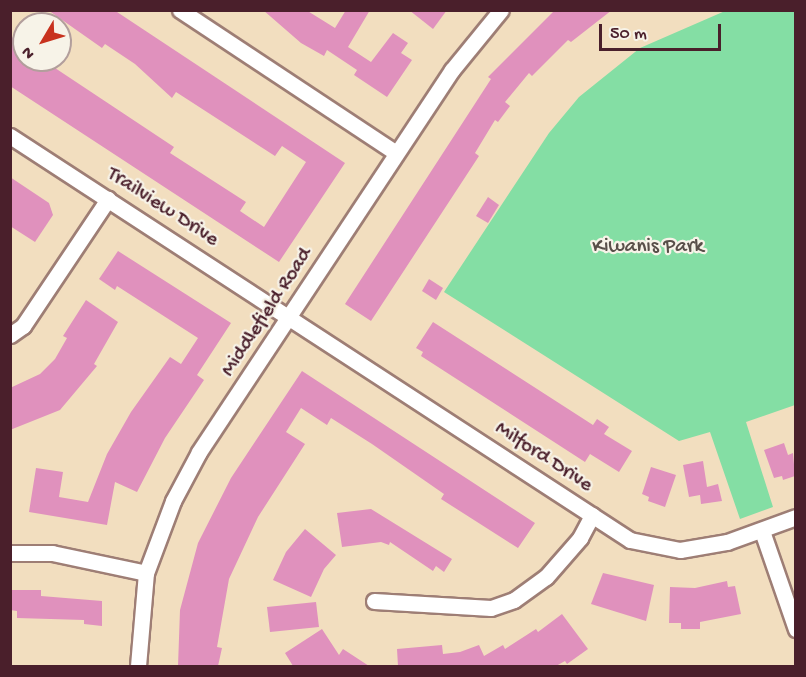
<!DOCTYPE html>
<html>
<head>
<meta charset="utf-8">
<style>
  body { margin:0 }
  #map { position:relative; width:806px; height:677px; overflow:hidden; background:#f2debf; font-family:"Gochi Hand",sans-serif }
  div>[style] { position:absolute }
  .green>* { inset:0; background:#84dea4 }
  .building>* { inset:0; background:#e091bd }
  .roads { filter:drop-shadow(2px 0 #9e7e75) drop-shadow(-2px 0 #9e7e75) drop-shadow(0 2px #9e7e75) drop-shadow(0 -2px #9e7e75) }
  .street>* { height:15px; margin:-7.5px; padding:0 7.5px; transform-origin:7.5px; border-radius:7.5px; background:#fff }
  span { translate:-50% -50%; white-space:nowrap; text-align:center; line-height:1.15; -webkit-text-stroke:4.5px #f7f3e8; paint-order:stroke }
  .street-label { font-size:21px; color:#4a1f2b }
  .park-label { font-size:21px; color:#584f49 }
  .frame { position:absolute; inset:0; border:12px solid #4a1f2b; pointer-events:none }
  .north { position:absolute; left:12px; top:12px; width:60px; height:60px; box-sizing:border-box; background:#f7f3e8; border:2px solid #b29e9c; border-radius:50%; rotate:232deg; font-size:16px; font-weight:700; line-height:24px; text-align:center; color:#4a1f2b }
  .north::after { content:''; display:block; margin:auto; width:21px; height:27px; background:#c8321e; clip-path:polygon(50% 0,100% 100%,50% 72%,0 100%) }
  .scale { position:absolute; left:599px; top:24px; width:122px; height:27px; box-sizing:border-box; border:3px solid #4a1f2b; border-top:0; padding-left:8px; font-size:18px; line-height:21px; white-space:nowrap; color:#4a1f2b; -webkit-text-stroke:4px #f7f3e8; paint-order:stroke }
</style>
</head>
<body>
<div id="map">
  <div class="green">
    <div style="clip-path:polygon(725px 11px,796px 11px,795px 405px,746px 422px,773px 507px,740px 519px,710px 432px,679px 441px,444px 292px,549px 133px,579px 97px,640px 48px)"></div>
  </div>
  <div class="building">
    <div style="clip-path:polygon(48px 10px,114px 10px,345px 163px,279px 262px,10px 86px,10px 36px,24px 45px,24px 60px,56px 60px,52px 66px,174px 147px,170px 153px,246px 202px,240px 211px,264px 227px,306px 162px,282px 146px,275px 156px,176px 92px,172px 98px,135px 64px,105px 44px,102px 48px)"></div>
    <div style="clip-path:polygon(263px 10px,306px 10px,335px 28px,346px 10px,370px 10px,348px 47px,371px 62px,393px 33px,408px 43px,401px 53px,412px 60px,387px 97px,354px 75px,357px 70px,327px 50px,324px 56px,301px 43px)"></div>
    <div style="clip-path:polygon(409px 10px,447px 10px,433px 29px)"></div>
    <div style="clip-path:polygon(555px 10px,612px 10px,571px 42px,568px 40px,532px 76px,529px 73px,505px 102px,510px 106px,498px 122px,495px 120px,475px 153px,479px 156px,371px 321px,345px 304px,491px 79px,488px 77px)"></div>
    <div style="clip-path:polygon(10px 177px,49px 203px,53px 215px,35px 242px,10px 226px)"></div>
    <div style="clip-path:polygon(488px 197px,499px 205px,488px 223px,476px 216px)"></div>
    <div style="clip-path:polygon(118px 251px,231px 323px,197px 375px,204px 380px,165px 438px,137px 492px,115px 482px,107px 525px,29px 512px,36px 468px,63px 472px,59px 497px,88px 502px,107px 454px,131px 412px,170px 357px,181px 364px,198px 338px,117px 286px,115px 290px,99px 279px)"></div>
    <div style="clip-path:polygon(429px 279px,443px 288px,436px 300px,422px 291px)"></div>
    <div style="clip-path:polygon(86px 300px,118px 322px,94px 364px,97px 366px,60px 410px,10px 430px,10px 388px,40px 374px,55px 359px,67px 338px,63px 336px)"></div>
    <div style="clip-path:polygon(433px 322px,593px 425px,597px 419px,609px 427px,604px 434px,632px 451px,619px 472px,590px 454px,585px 462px,421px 356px,423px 352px,416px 348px)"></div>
    <div style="clip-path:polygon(302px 371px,535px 523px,518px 548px,441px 499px,444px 494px,372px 444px,331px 418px,327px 425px,301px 408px,286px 432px,305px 444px,258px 517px,229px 579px,217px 647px,222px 648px,218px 666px,178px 666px,180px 610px,198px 543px,231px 478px)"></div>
    <div style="clip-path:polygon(784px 443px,788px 455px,793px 453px,795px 476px,783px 480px,782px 476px,774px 478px,764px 450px)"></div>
    <div style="clip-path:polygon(703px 461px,707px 487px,718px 484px,722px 501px,701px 504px,700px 495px,689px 497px,683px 465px)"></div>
    <div style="clip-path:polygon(651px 467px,676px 475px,665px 507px,648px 501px,649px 497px,642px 494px)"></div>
    <div style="clip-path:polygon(371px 509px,452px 559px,444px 572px,436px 566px,433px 571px,390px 542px,389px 545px,381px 542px,342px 547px,337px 513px)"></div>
    <div style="clip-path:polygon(305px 529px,336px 555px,324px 569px,311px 597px,273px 580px,286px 552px)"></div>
    <div style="clip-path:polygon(603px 573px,654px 585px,646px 621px,591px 604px)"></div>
    <div style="clip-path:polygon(727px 581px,728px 587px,735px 586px,741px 614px,700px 622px,700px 629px,681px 629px,681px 623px,669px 623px,670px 587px,695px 588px)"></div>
    <div style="clip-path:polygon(10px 590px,41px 590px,41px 596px,102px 601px,102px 626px,84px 624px,84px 620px,17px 618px,17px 611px,10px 610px)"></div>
    <div style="clip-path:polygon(316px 602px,319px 627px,270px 632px,267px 607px)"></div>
    <div style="clip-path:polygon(562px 614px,588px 649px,567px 664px,565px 661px,556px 666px,398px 666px,397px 649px,442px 645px,443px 654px,460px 652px,479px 645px,484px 656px,503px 645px,505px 649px,536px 629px,538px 632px)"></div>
    <div style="clip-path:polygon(322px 629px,339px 655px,343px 649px,369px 666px,293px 666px,285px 653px)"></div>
  </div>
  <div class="roads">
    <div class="street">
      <div style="left:180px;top:10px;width:259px;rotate:33.5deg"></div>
      <div style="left:10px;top:136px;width:740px;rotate:33.09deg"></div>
      <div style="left:630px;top:540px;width:51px;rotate:11.3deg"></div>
      <div style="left:680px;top:550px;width:48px;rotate:-9.7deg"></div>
      <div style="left:727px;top:542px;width:73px;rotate:-19.9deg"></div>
      <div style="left:10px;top:335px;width:16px;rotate:-35deg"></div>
      <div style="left:23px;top:326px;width:153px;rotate:-56.2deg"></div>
      <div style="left:762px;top:531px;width:104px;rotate:70.9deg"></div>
      <div style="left:10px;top:553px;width:42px"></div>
      <div style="left:52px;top:553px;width:96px;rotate:12deg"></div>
      <div style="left:374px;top:601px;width:117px;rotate:3.4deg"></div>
      <div style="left:491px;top:608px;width:24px;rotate:-19deg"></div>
      <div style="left:514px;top:600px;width:39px;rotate:-36deg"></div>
      <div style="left:546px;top:577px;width:52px;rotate:-48.9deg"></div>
      <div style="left:580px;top:538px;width:26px;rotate:-62deg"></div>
      <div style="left:138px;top:666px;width:93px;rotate:-85.1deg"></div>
      <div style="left:146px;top:573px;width:77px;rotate:-69.4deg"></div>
      <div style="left:173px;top:501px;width:55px;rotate:-62deg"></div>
      <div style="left:199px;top:452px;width:458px;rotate:-56.5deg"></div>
      <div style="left:452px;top:70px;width:77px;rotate:-50.8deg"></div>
    </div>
  </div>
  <div class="street-label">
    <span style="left:162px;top:208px;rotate:33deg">Trailview Drive</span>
    <span style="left:268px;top:313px;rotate:-57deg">Middlefield Road</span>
    <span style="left:543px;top:458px;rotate:33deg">Milford Drive</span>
  </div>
  <div class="park-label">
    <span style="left:648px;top:248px">Kiwanis Park</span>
  </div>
  <div class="frame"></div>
  <div class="north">N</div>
  <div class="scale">50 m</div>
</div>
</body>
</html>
